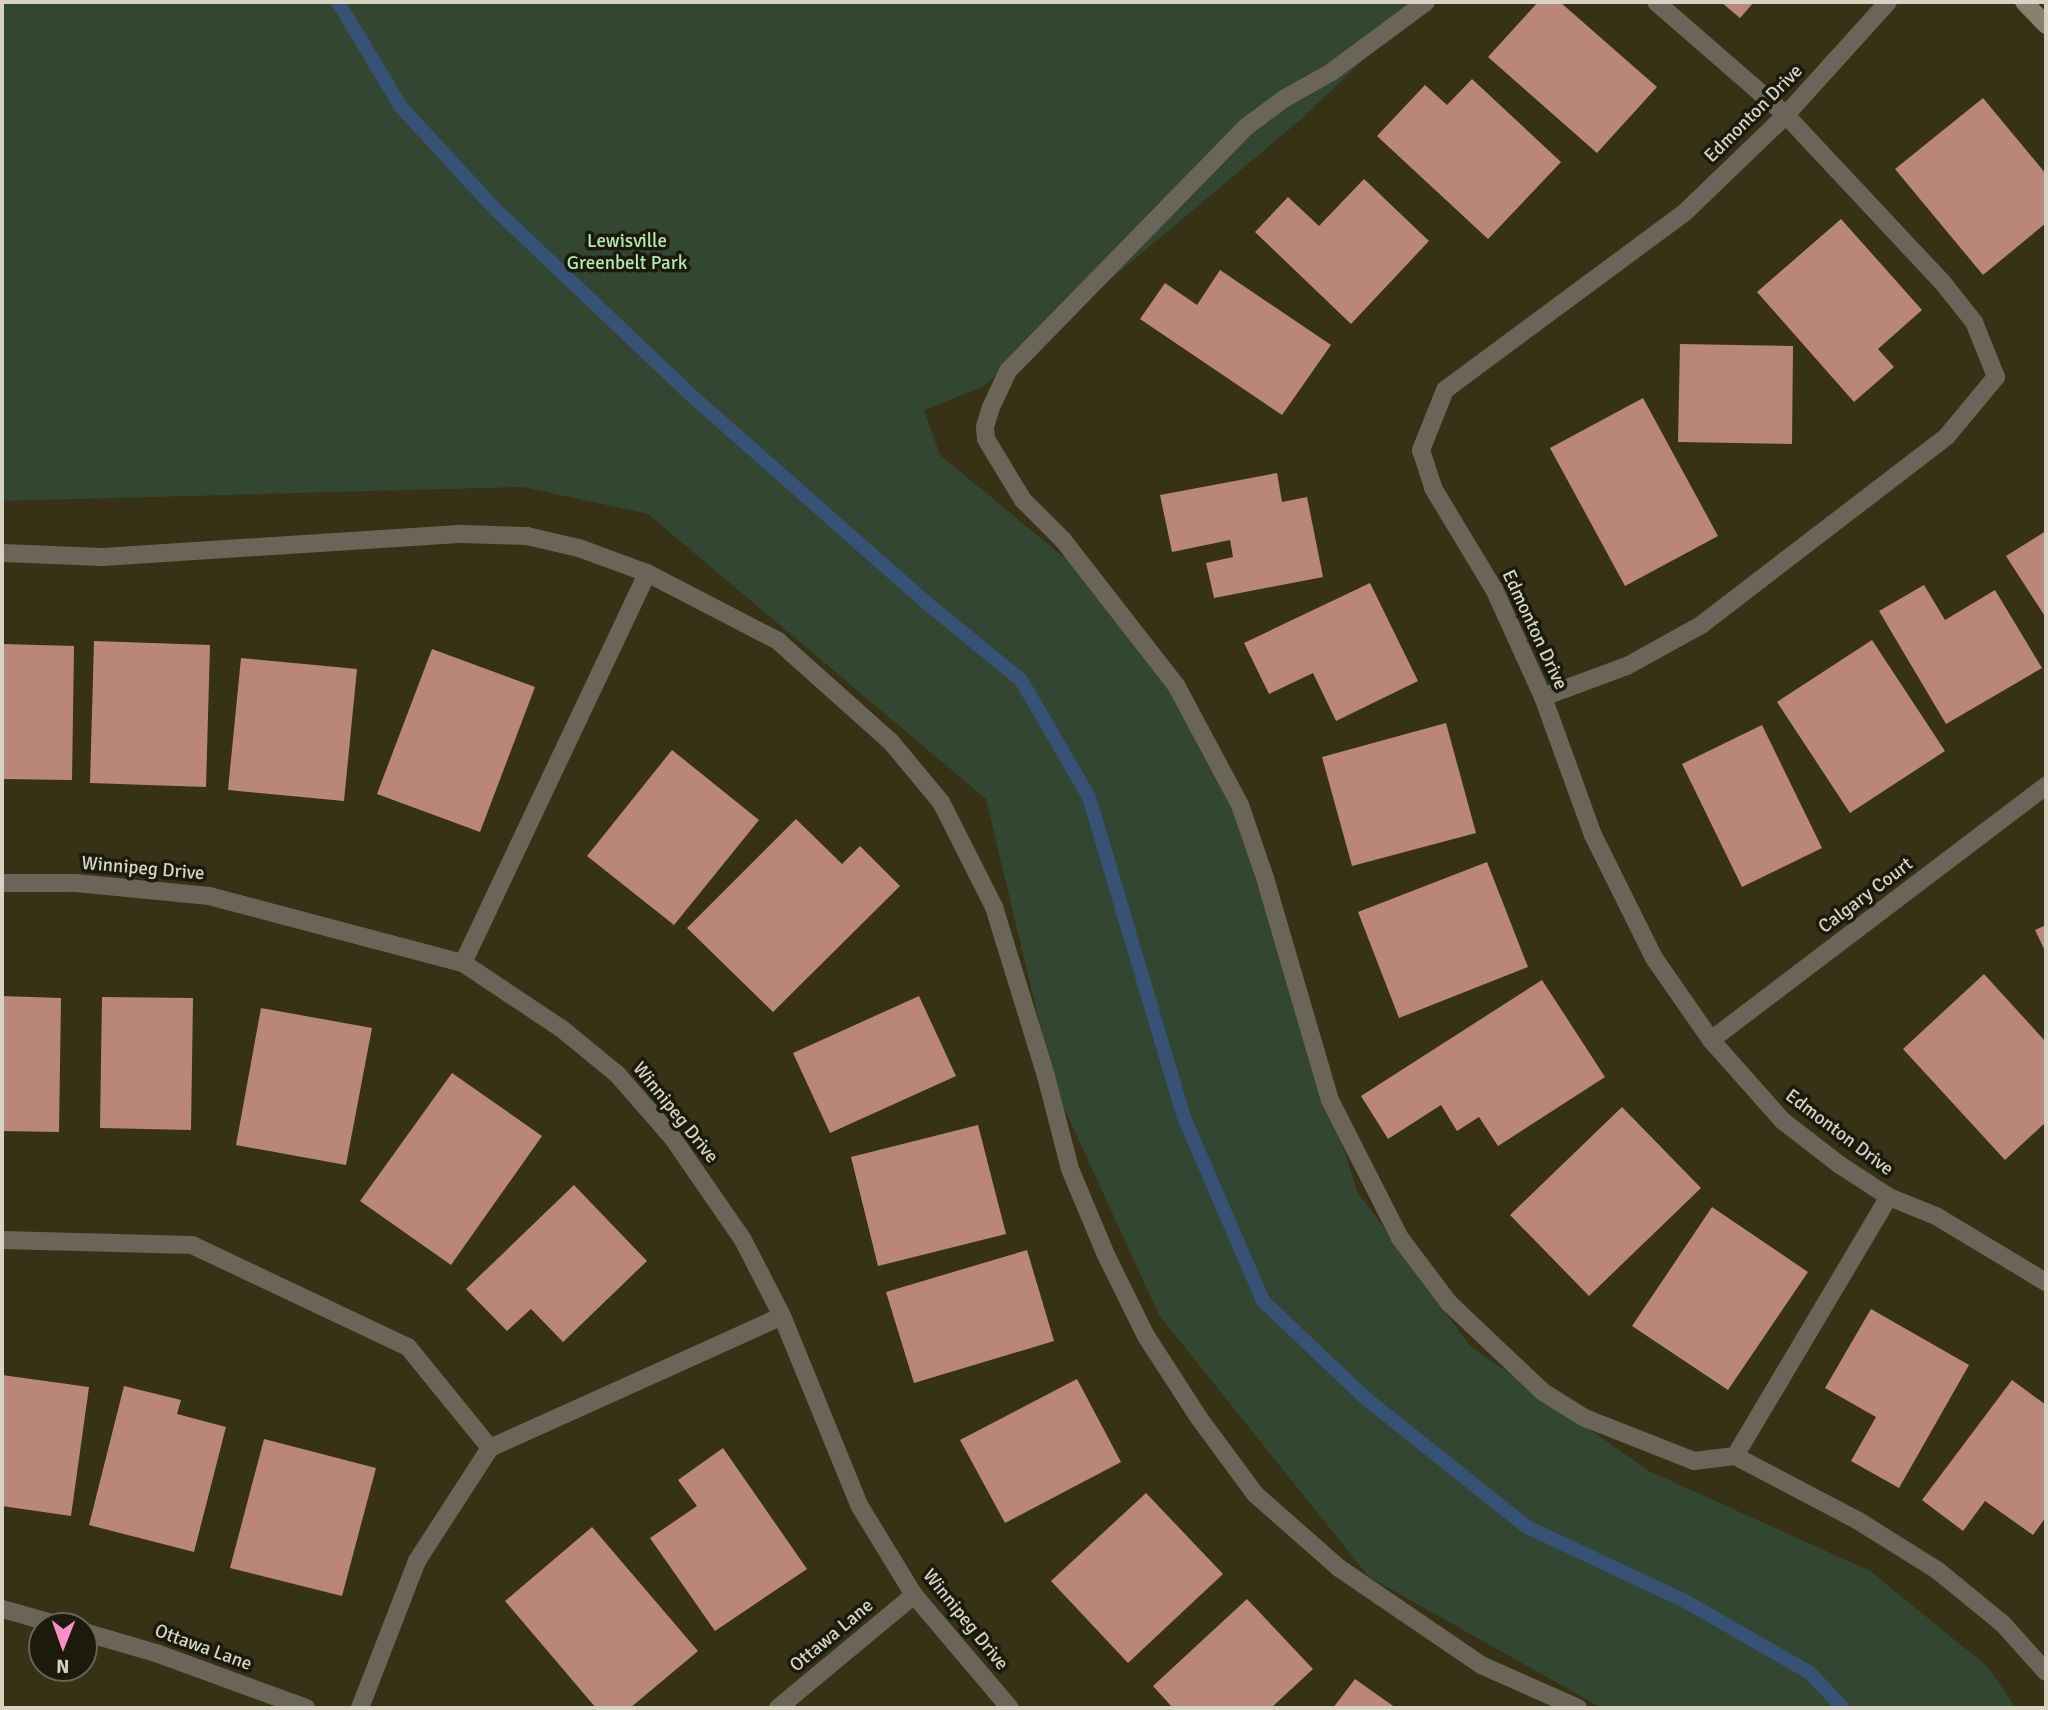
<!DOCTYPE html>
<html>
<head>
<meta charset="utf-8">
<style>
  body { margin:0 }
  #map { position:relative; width:2048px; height:1710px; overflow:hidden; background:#373215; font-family:Signika,sans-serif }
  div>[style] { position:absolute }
  .green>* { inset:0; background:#324632 }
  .stream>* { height:14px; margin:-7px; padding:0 7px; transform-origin:7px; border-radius:7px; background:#375275 }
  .building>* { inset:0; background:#ba867a }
  .lane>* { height:18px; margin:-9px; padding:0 9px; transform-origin:9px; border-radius:9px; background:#6b6458 }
  .street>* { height:18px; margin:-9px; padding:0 9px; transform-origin:9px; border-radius:9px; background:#6b6458 }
  .secondary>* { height:18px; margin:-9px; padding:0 9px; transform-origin:9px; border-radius:9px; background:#8b7f6d }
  span { translate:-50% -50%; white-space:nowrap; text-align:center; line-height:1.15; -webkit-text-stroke:7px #1c1a0d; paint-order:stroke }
  .street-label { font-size:19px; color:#d6d3c3 }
  .park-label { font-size:19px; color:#b1e9b1 }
  .frame { position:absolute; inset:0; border:4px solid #d6d3c3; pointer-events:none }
  .north { position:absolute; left:28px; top:1612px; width:70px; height:70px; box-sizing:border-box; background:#1c1a0d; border:2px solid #666456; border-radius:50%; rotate:181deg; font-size:19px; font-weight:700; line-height:28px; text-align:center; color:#d6d3c3 }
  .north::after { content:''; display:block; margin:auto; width:24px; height:32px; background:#fa8fc7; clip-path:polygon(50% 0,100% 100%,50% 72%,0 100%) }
</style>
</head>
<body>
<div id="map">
  <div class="green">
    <div style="clip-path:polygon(2px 2px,1424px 2px,1299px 121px,982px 387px,924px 410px,940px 455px,1123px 606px,1217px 762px,1358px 1193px,1470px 1346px,1649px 1471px,1870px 1571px,1988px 1667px,2016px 1708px,1602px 1708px,1369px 1577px,1159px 1315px,1055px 1088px,986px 799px,648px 514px,523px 487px,2px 501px)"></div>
  </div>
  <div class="stream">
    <div style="left:338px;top:2px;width:122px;rotate:59deg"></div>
    <div style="left:401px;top:107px;width:140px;rotate:47.3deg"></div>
    <div style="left:496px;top:210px;width:270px;rotate:43.5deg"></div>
    <div style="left:692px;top:396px;width:322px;rotate:41.4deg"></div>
    <div style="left:934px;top:609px;width:112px;rotate:39.2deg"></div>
    <div style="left:1021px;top:680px;width:135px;rotate:59.8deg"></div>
    <div style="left:1089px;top:797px;width:332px;rotate:73.5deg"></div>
    <div style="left:1183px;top:1115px;width:202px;rotate:66.7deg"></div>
    <div style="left:1263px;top:1301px;width:139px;rotate:43.5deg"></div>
    <div style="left:1364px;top:1397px;width:208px;rotate:38.6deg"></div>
    <div style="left:1527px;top:1527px;width:174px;rotate:25.1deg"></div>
    <div style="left:1685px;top:1601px;width:144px;rotate:29.9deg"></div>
    <div style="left:1810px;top:1673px;width:48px;rotate:46.7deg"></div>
  </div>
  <div class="building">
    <div style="clip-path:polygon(1538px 2px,1560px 2px,1657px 87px,1597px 153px,1488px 57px)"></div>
    <div style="clip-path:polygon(1721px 2px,1754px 2px,1740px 18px)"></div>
    <div style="clip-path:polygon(1472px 79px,1561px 162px,1488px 239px,1377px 136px,1425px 85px,1447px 105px)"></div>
    <div style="clip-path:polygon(1983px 98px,2046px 174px,2046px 223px,1983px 275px,1895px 169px)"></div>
    <div style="clip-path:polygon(1364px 179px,1429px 241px,1351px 324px,1255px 232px,1288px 197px,1319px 226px)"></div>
    <div style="clip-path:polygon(1841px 219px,1922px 310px,1878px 349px,1894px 367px,1854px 402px,1757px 292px)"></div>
    <div style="clip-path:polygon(1220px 270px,1331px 345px,1282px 415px,1140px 319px,1165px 283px,1197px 305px)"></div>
    <div style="clip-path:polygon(1680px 344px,1793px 346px,1792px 444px,1678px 442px)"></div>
    <div style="clip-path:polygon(1643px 398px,1718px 536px,1625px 586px,1550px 448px)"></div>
    <div style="clip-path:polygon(1277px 473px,1282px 502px,1307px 497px,1323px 577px,1214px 598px,1206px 563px,1233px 557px,1230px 540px,1172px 552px,1160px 495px)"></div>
    <div style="clip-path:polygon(2046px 531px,2046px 618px,2006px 556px)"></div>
    <div style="clip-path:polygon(1370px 583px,1418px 681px,1336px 721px,1313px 673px,1269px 694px,1244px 643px)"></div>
    <div style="clip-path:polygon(1924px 585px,1945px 620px,1995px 590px,2042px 668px,1946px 724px,1879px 611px)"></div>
    <div style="clip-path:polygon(1872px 640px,1945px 751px,1850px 813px,1777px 702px)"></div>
    <div style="clip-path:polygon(94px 641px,210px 645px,206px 787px,90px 783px)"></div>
    <div style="clip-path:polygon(2px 644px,74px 646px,72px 780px,2px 779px)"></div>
    <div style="clip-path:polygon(432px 649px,535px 687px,480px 832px,377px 794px)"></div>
    <div style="clip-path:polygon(241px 658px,357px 669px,344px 801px,228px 790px)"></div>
    <div style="clip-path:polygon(1446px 723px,1476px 833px,1352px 866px,1322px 757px)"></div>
    <div style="clip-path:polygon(1762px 725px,1822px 848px,1742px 887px,1682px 764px)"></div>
    <div style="clip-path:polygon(672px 750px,759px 820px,674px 925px,587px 856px)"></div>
    <div style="clip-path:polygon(796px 819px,842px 864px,860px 846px,900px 886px,773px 1012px,687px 928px)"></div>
    <div style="clip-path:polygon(1487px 862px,1528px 967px,1399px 1018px,1358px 912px)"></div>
    <div style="clip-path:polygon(2046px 925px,2046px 953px,2035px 930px)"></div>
    <div style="clip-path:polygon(1984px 974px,2046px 1042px,2046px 1122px,2005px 1160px,1903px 1049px)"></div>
    <div style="clip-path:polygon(1542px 980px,1605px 1077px,1498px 1146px,1479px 1117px,1457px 1131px,1441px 1105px,1388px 1139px,1361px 1096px)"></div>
    <div style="clip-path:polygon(2px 996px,61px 998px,59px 1132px,2px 1131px)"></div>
    <div style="clip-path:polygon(919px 996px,956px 1076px,830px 1133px,793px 1053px)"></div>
    <div style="clip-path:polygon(102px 997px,193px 998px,191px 1130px,100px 1128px)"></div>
    <div style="clip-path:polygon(261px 1008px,372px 1028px,346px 1165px,236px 1145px)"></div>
    <div style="clip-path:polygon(452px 1073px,542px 1136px,451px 1265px,360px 1201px)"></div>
    <div style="clip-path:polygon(1622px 1107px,1701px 1188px,1589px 1296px,1510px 1215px)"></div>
    <div style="clip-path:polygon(978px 1125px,1006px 1234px,878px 1266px,851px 1157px)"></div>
    <div style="clip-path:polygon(574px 1185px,647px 1261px,563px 1342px,531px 1309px,507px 1331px,466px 1289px)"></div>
    <div style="clip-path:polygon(1712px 1207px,1808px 1272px,1728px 1390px,1632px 1326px)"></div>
    <div style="clip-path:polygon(1027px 1250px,1054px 1341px,914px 1383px,886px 1292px)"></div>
    <div style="clip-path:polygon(1871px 1309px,1969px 1365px,1899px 1488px,1851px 1461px,1876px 1417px,1825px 1388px)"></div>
    <div style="clip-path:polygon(2px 1375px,89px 1387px,71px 1516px,2px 1506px)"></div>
    <div style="clip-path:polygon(1077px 1379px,1121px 1462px,1005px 1523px,960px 1440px)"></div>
    <div style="clip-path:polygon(2012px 1380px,2046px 1405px,2046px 1517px,2033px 1535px,1985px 1501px,1963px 1531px,1922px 1500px)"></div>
    <div style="clip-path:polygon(124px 1386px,181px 1400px,177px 1414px,226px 1427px,194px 1552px,89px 1525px)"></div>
    <div style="clip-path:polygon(264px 1439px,376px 1468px,342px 1596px,230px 1568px)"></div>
    <div style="clip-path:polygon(723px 1448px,807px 1569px,715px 1631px,650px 1538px,697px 1506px,678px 1480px)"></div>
    <div style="clip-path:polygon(1146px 1493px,1223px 1574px,1128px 1663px,1051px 1581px)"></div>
    <div style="clip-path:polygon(592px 1527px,698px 1651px,630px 1708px,596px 1708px,505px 1601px)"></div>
    <div style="clip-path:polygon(1247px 1599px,1313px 1669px,1271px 1708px,1173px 1708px,1153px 1686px)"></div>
    <div style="clip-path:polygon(1355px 1679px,1396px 1708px,1333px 1708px)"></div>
  </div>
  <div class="lane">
    <div style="left:1426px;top:2px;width:119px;rotate:143.5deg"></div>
    <div style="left:1330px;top:73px;width:51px;rotate:150.9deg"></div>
    <div style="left:1285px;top:98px;width:49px;rotate:143.4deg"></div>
    <div style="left:1246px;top:127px;width:341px;rotate:134.3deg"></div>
    <div style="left:1008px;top:371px;width:40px;rotate:115deg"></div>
    <div style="left:991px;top:407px;width:21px;rotate:107deg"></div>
    <div style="left:985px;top:427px;width:12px;rotate:85deg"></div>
    <div style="left:986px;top:439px;width:71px;rotate:58.8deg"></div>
    <div style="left:1023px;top:500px;width:57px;rotate:45deg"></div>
    <div style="left:1063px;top:540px;width:184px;rotate:52.1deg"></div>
    <div style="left:1176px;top:685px;width:136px;rotate:61.9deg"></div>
    <div style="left:1240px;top:805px;width:77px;rotate:71.1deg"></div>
    <div style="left:1265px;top:878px;width:231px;rotate:73.7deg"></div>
    <div style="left:1330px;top:1100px;width:155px;rotate:63.1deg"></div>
    <div style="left:1400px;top:1238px;width:81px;rotate:53deg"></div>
    <div style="left:1449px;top:1303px;width:129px;rotate:43.4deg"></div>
    <div style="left:1543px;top:1392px;width:49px;rotate:31.8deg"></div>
    <div style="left:1585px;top:1418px;width:117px;rotate:21.5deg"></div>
    <div style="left:1694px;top:1461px;width:41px;rotate:-7deg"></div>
    <div style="left:1735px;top:1456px;width:301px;rotate:-59.3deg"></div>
    <div style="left:2px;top:553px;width:101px;rotate:2.3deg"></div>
    <div style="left:103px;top:557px;width:360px;rotate:-3.7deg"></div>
    <div style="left:462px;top:534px;width:65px;rotate:1.8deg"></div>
    <div style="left:527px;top:536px;width:53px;rotate:13deg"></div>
    <div style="left:579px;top:548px;width:72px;rotate:20.2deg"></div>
    <div style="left:647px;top:573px;width:148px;rotate:27.4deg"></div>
    <div style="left:778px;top:641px;width:152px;rotate:41.8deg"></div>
    <div style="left:891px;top:742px;width:78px;rotate:50.2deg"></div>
    <div style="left:941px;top:802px;width:118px;rotate:63.2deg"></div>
    <div style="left:994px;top:907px;width:177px;rotate:72.9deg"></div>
    <div style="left:1046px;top:1076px;width:96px;rotate:75.5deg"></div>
    <div style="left:1070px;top:1169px;width:93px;rotate:67.3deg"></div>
    <div style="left:1106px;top:1255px;width:90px;rotate:63.7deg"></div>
    <div style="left:1146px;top:1336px;width:98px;rotate:57.1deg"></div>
    <div style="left:1199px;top:1418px;width:94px;rotate:53.6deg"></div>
    <div style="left:1255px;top:1494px;width:112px;rotate:41.4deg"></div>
    <div style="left:1339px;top:1568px;width:172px;rotate:34.3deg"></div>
    <div style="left:1481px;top:1665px;width:106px;rotate:23.9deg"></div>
    <div style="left:1543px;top:697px;width:90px;rotate:-20.3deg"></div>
    <div style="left:1627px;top:666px;width:85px;rotate:-29deg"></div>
    <div style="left:1701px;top:625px;width:310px;rotate:-37.5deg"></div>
    <div style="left:1947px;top:436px;width:77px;rotate:-50.3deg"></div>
    <div style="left:1996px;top:377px;width:59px;rotate:-111.8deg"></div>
    <div style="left:1974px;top:322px;width:50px;rotate:-128.5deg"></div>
    <div style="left:1943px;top:283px;width:230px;rotate:-133.1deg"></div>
    <div style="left:1786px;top:115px;width:172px;rotate:-139deg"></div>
    <div style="left:463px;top:963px;width:431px;rotate:-64.7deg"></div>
    <div style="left:2px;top:1240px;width:190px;rotate:1.5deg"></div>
    <div style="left:192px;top:1245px;width:239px;rotate:25.3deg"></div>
    <div style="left:408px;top:1347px;width:130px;rotate:50.9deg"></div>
    <div style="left:490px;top:1448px;width:135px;rotate:122.9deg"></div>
    <div style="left:417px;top:1561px;width:158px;rotate:111.2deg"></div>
    <div style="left:490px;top:1448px;width:320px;rotate:-24.3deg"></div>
    <div style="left:1735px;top:1456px;width:138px;rotate:27.7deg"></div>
    <div style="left:1857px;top:1520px;width:94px;rotate:32deg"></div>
    <div style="left:1937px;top:1570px;width:85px;rotate:39.3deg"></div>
    <div style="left:2003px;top:1624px;width:64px;rotate:48.1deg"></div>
  </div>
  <div class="street">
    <div style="left:1888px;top:2px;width:152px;rotate:132.1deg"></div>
    <div style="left:1786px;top:115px;width:141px;rotate:136.1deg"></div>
    <div style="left:1684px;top:213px;width:297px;rotate:143.5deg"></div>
    <div style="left:1445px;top:390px;width:65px;rotate:111.8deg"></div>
    <div style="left:1421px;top:450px;width:40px;rotate:72deg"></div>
    <div style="left:1433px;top:488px;width:118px;rotate:58.9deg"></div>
    <div style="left:1494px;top:589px;width:119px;rotate:65.6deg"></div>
    <div style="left:1543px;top:697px;width:147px;rotate:70.1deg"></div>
    <div style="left:1593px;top:835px;width:137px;rotate:63.6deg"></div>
    <div style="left:1654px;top:958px;width:100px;rotate:55.2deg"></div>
    <div style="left:1711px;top:1040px;width:108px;rotate:48.4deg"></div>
    <div style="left:1783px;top:1121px;width:72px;rotate:37.7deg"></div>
    <div style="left:1840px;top:1165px;width:59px;rotate:33.1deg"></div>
    <div style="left:1889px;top:1197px;width:51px;rotate:22deg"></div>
    <div style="left:1936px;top:1216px;width:128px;rotate:31deg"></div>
    <div style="left:2px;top:883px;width:74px"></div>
    <div style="left:76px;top:883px;width:134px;rotate:5.6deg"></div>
    <div style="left:209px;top:896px;width:263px;rotate:14.8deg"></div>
    <div style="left:463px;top:963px;width:119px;rotate:33.7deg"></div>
    <div style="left:562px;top:1029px;width:71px;rotate:39.3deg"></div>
    <div style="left:617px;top:1074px;width:84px;rotate:48.9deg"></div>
    <div style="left:672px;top:1137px;width:125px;rotate:55.4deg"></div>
    <div style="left:743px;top:1240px;width:85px;rotate:62.8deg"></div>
    <div style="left:782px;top:1316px;width:204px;rotate:67.8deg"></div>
    <div style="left:859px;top:1505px;width:105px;rotate:58.6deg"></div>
    <div style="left:914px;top:1595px;width:148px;rotate:49.7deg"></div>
    <div style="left:1711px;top:1040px;width:420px;rotate:-37.2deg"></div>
    <div style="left:2px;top:1609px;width:63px;rotate:15.6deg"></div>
    <div style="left:84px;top:1632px;width:75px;rotate:16.3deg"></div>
    <div style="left:156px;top:1653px;width:160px;rotate:20.1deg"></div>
    <div style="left:778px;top:1708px;width:177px;rotate:-39.7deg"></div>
  </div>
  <div class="secondary">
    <div style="left:2024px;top:2px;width:32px;rotate:46deg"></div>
  </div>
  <div class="street-label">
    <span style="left:1754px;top:114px;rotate:-45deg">Edmonton Drive</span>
    <span style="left:1534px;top:630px;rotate:65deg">Edmonton Drive</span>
    <span style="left:143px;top:869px;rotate:5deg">Winnipeg Drive</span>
    <span style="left:1866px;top:896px;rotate:-37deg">Calgary Court</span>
    <span style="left:675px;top:1113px;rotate:51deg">Winnipeg Drive</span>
    <span style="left:1839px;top:1133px;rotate:37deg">Edmonton Drive</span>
    <span style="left:965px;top:1620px;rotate:51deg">Winnipeg Drive</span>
    <span style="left:832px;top:1636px;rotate:-40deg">Ottawa Lane</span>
    <span style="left:203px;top:1648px;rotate:20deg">Ottawa Lane</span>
  </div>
  <div class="park-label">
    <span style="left:627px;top:253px">Lewisville<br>Greenbelt Park</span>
  </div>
  <div class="frame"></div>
  <div class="north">N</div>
</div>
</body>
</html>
